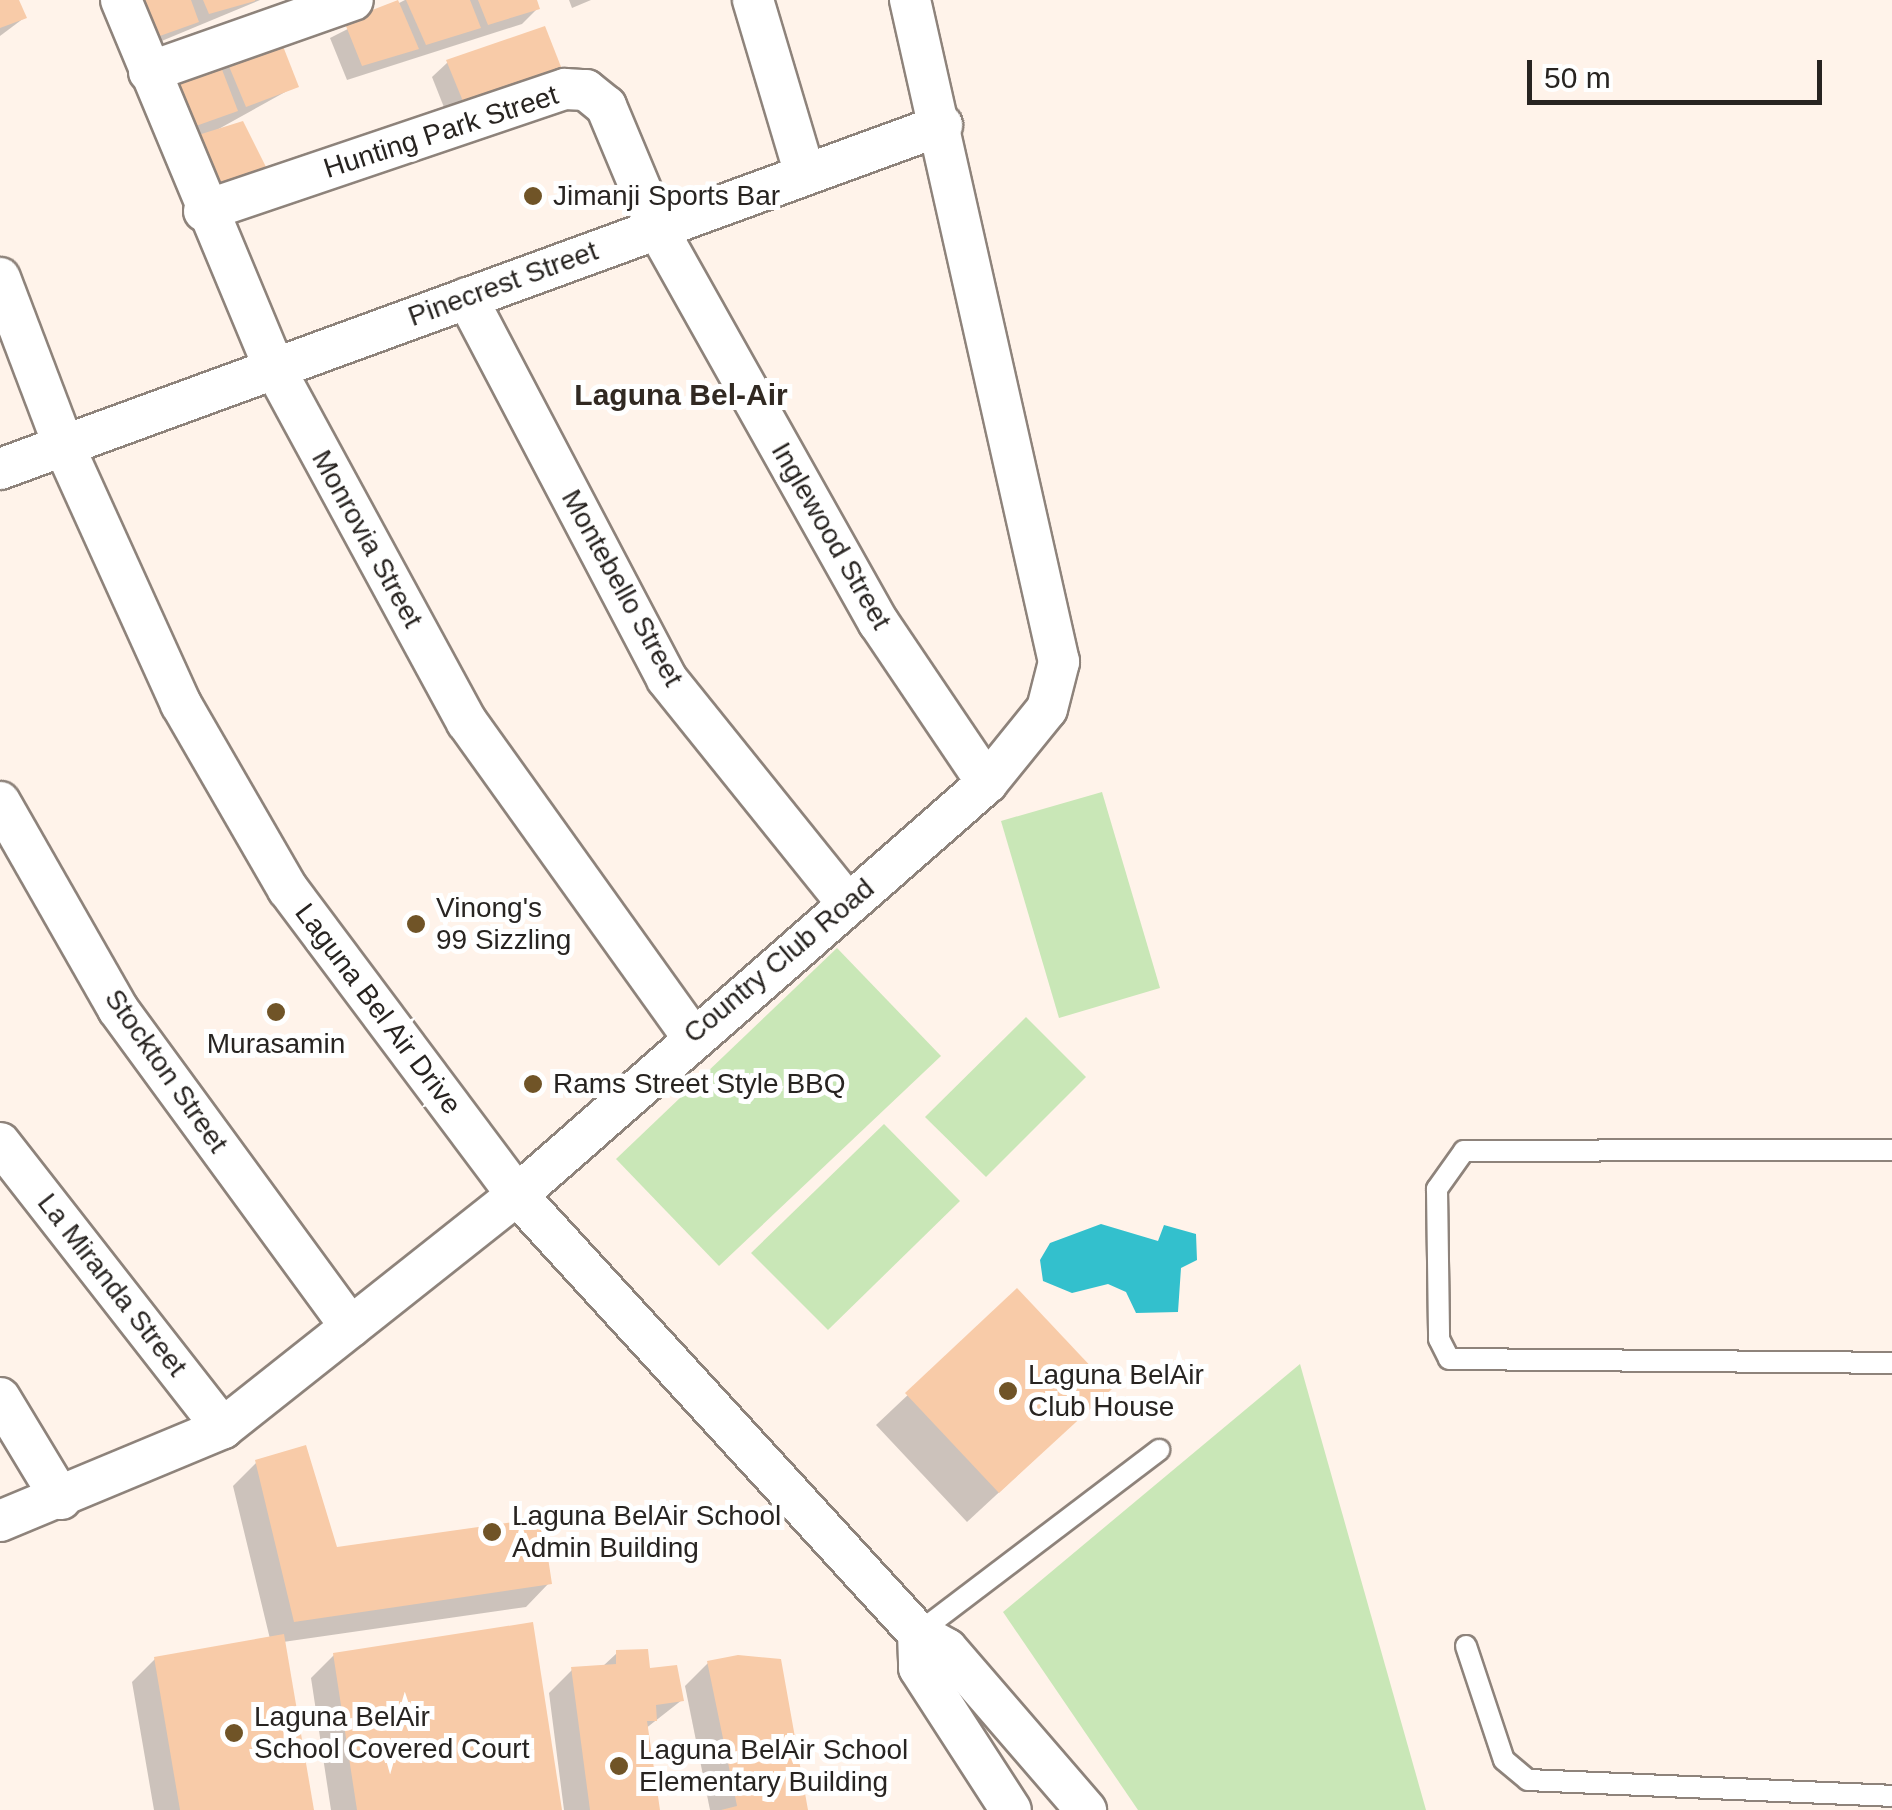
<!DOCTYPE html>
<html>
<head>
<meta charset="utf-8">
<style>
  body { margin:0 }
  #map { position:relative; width:1892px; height:1810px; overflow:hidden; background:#fff3ea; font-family:Arial,sans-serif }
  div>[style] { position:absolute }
  .green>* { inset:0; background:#c9e7b7 }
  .water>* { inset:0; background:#33c0cd }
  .shadow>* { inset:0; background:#0003 }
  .building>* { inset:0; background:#f8cba8 }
  .roads { filter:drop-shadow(2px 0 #8e837b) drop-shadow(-2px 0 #8e837b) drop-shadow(0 2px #8e837b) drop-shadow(0 -2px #8e837b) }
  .lane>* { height:20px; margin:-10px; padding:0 10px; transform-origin:10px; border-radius:10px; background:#fff }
  .street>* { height:40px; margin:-20px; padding:0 20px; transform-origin:20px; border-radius:20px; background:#fff }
  .dots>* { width:28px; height:28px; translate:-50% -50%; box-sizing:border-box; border:5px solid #fff; border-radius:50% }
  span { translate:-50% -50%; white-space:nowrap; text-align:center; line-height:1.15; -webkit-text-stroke:10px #fff; paint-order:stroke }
  .street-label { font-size:28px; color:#282421 }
  .poi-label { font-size:28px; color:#282421 }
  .left { translate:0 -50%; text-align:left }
  .neighbourhood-label { font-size:30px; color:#312922; font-weight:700 }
  .scale { position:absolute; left:1527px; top:60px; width:295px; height:45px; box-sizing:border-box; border:5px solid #282421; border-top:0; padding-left:12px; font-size:30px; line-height:35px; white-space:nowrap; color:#282421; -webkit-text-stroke:8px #fff; paint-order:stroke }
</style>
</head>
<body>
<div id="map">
  <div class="green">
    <div style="clip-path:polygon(1102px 792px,1160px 988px,1059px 1018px,1001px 821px)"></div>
    <div style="clip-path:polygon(837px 948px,941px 1056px,719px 1266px,616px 1159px)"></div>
    <div style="clip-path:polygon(1026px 1017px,1086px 1077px,986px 1177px,925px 1117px)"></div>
    <div style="clip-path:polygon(884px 1124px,960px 1201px,828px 1330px,751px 1253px)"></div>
    <div style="clip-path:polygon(1300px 1364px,1426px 1810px,1138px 1810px,1003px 1612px)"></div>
  </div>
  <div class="water">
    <div style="clip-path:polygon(1101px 1224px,1158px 1241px,1164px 1225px,1196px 1234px,1197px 1260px,1181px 1268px,1178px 1312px,1136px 1313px,1126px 1292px,1108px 1284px,1072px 1293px,1043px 1281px,1040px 1260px,1050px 1243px)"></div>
  </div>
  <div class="shadow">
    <div style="clip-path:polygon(0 0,17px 0,24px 18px,0 36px)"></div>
    <div style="clip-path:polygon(108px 0,260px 0,128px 55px)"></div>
    <div style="clip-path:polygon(405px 0,534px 0,538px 8px,522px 24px,347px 80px,330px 38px)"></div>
    <div style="clip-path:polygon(569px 0,591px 0,572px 8px)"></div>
    <div style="clip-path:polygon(544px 29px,451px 125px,432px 77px,448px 62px)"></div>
    <div style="clip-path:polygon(225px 54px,296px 86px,168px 157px)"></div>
    <div style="clip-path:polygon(1017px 1292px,1078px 1419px,967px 1522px,876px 1425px)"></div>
    <div style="clip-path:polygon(257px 1462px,335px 1550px,549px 1583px,526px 1607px,283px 1642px,312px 1810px,154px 1810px,132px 1682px,155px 1659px,270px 1639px,233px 1486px)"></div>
    <div style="clip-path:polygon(617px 1653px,682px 1700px,645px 1729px,657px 1810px,564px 1810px,549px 1693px,572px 1670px,602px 1667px)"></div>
    <div style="clip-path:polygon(334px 1655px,559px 1810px,331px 1810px,311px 1678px)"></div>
    <div style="clip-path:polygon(708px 1663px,805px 1810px,710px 1810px,685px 1686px)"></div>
  </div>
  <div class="building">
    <div style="clip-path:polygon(0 0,19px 0,27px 18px,0 28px)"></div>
    <div style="clip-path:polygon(128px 0,191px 0,199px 22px,143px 42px)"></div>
    <div style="clip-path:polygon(203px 0,255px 0,255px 1px,209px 14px)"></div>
    <div style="clip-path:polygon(398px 0,419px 49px,362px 66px,344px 21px)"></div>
    <div style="clip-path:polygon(406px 0,470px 0,481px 28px,426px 45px)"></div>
    <div style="clip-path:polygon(478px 0,537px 0,540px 9px,488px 25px)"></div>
    <div style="clip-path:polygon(545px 26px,565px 77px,467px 111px,446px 60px)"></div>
    <div style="clip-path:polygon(279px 36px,299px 87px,246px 107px,223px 52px)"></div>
    <div style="clip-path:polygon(216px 54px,238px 111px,179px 132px,157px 73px)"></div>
    <div style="clip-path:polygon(243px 121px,271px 177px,207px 200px,182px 140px)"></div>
    <div style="clip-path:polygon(1017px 1288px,1112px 1389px,999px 1493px,905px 1393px)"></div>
    <div style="clip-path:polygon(306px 1445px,337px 1547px,542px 1518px,552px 1584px,294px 1622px,255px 1460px)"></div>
    <div style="clip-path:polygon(533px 1622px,562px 1810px,357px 1810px,333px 1653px)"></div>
    <div style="clip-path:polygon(284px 1634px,314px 1810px,180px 1810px,154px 1657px)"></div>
    <div style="clip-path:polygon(648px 1649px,650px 1668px,677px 1665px,684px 1701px,656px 1705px,657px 1721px,647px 1721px,660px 1810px,590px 1810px,571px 1667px,616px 1664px,616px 1650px)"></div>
    <div style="clip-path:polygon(738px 1655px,781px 1659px,808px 1810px,721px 1810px,737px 1806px,707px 1661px)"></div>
  </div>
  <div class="roads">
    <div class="lane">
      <div style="left:1892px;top:1150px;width:428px;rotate:179.9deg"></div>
      <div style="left:1464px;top:1151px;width:47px;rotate:125.4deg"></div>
      <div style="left:1437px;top:1189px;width:150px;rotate:89.2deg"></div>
      <div style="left:1439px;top:1339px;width:22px;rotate:63deg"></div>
      <div style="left:1449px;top:1359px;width:443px;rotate:0.5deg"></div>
      <div style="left:918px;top:1633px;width:303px;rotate:-37.2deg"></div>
      <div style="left:1466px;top:1646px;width:120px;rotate:71.6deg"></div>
      <div style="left:1504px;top:1760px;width:31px;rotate:40deg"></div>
      <div style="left:1528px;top:1780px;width:364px;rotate:2.5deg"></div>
    </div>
    <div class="street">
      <div style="left:121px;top:0;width:398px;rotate:67.4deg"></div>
      <div style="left:274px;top:367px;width:404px;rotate:61.5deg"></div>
      <div style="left:467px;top:722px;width:385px;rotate:54.4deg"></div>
      <div style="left:753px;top:0;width:182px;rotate:73.4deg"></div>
      <div style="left:149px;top:72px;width:216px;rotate:-19.4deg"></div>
      <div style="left:204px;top:211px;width:381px;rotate:-18.7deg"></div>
      <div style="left:565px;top:89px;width:21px;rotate:3deg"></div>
      <div style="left:586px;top:90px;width:26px;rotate:39deg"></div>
      <div style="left:606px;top:106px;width:132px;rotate:67.3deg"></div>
      <div style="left:657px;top:228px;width:453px;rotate:60.7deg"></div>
      <div style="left:879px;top:623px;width:193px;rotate:56deg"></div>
      <div style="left:0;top:278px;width:178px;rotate:69.2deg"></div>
      <div style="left:63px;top:444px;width:286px;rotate:65.6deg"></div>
      <div style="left:181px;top:704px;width:214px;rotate:60deg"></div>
      <div style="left:288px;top:889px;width:382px;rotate:53.2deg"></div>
      <div style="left:517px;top:1195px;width:594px;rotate:47.53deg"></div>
      <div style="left:918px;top:1633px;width:33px;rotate:29deg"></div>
      <div style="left:947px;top:1649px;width:213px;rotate:49.2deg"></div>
      <div style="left:467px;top:298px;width:430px;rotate:62.3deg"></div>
      <div style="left:667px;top:679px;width:287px;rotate:51.2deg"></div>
      <div style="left:0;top:469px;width:1003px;rotate:-20.06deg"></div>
      <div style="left:0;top:802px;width:238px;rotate:60.3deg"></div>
      <div style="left:118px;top:1009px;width:394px;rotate:53.8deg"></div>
      <div style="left:0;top:1143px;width:362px;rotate:52deg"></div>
      <div style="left:0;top:1398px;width:118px;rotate:58.9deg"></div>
      <div style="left:0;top:1521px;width:242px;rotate:-22.6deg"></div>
      <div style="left:223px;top:1428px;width:375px;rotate:-38.4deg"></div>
      <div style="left:517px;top:1195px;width:625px;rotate:-41.24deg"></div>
      <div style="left:987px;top:783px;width:95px;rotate:-51deg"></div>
      <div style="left:1047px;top:709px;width:49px;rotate:-75.7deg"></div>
      <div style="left:1059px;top:662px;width:679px;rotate:-102.68deg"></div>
      <div style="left:918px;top:1633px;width:35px;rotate:88deg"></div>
      <div style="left:919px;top:1668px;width:169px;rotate:57.1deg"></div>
    </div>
  </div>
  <div class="dots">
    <div style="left:533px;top:196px;background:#705427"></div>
    <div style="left:416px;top:924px;background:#705427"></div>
    <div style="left:276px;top:1012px;background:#705427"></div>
    <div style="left:533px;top:1084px;background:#705427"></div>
    <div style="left:1008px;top:1391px;background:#705427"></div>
    <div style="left:492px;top:1532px;background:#705427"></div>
    <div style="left:234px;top:1733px;background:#705427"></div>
    <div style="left:619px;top:1766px;background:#705427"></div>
  </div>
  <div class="street-label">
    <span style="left:441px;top:132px;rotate:-18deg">Hunting Park Street</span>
    <span style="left:503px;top:284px;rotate:-20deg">Pinecrest Street</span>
    <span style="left:831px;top:536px;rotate:60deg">Inglewood Street</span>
    <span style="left:367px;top:539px;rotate:61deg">Monrovia Street</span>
    <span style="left:622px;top:588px;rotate:61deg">Montebello Street</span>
    <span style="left:779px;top:961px;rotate:-40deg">Country Club Road</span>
    <span style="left:378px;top:1009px;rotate:53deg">Laguna Bel Air Drive</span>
    <span style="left:166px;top:1071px;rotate:55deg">Stockton Street</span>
    <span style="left:112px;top:1285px;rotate:52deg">La Miranda Street</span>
  </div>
  <div class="poi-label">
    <span class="left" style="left:553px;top:196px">Jimanji Sports Bar</span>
    <span class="left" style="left:436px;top:924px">Vinong's<br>99 Sizzling</span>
    <span style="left:276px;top:1044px">Murasamin</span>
    <span class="left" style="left:553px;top:1084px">Rams Street Style BBQ</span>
    <span class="left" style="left:1028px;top:1391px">Laguna BelAir<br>Club House</span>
    <span class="left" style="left:512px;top:1532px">Laguna BelAir School<br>Admin Building</span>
    <span class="left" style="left:254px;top:1733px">Laguna BelAir<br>School Covered Court</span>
    <span class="left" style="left:639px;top:1766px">Laguna BelAir School<br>Elementary Building</span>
  </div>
  <div class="neighbourhood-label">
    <span style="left:681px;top:395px">Laguna Bel-Air</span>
  </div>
  <div class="scale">50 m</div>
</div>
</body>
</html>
